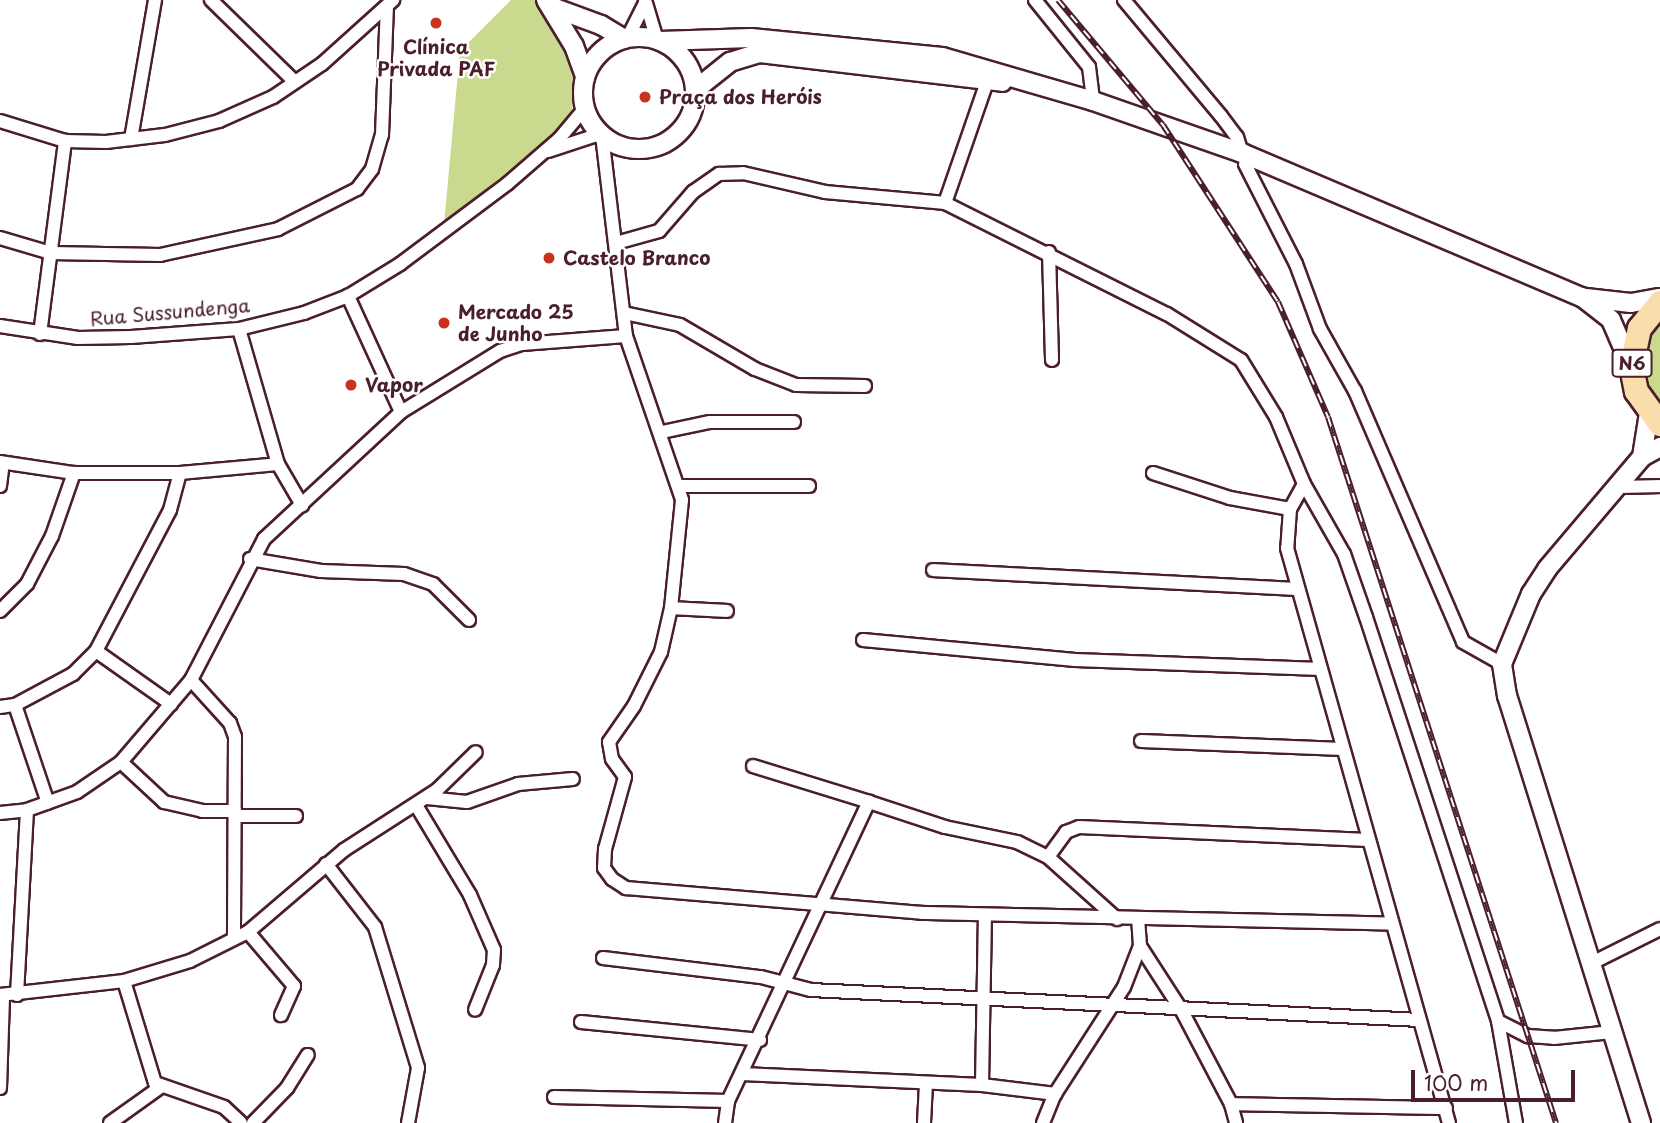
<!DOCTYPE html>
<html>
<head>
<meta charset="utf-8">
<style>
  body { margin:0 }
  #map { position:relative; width:1660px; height:1123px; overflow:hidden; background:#fff; font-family:"Playpen Sans",sans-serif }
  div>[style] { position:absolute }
  .green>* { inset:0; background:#c9da8f }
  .roads { filter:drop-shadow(2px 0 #4a1f2b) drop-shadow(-2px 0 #4a1f2b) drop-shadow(0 2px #4a1f2b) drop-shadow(0 -2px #4a1f2b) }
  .street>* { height:12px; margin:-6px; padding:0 6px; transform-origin:6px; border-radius:6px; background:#fff }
  .secondary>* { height:18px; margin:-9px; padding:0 9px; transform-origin:9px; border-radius:9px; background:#fff }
  .secondary>.ring { margin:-9px; padding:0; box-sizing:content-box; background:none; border:18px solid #fff; border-radius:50% }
  .highway>* { height:23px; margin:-11.5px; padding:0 11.5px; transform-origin:11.5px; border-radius:11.5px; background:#f9deab }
  .rail>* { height:6px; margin-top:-3px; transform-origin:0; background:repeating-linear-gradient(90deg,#fff 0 10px,#4a1f2b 0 20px); box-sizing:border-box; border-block:2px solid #4a1f2b }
  .dots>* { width:19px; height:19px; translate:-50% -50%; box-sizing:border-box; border:4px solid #fff; border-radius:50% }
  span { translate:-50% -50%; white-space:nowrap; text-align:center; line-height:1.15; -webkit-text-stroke:5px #fff; paint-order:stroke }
  .shield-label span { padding:2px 5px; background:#fff; border:2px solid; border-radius:5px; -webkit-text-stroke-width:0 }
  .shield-label { font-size:18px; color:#4a1f2b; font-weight:700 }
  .poi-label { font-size:19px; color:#4a1f2b; font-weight:700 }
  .left { translate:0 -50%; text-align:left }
  .street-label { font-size:19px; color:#4a1f2b }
  .scale { position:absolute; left:1411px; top:1070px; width:164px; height:32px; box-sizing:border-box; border:4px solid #4a1f2b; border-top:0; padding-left:9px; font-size:21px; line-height:24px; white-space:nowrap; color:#4a1f2b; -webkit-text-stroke:5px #fff; paint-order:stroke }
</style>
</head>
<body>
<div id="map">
  <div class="green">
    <div style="clip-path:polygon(511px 0,536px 0,565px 33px,577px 76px,573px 106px,564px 131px,553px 142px,444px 224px,460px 51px)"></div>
    <div style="clip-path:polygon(1660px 322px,1660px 410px,1649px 390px,1644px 368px,1647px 345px)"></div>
  </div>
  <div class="roads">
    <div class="street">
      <div style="left:211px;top:0;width:117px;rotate:44.3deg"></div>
      <div style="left:645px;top:0;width:42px;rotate:73.3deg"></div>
      <div style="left:1035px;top:0;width:86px;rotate:51.1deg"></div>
      <div style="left:1089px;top:67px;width:34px;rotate:83deg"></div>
      <div style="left:1124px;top:0;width:151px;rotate:50.1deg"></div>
      <div style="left:1221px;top:116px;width:26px;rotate:53deg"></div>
      <div style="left:1237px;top:137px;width:17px;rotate:73deg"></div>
      <div style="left:627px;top:39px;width:40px;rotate:-63.4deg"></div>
      <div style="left:0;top:121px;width:68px;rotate:17.1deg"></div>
      <div style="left:65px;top:141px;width:41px;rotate:1.4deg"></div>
      <div style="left:106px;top:142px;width:59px;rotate:-6.8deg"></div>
      <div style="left:165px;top:135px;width:56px;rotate:-14.5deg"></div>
      <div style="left:219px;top:121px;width:59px;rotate:-24deg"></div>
      <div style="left:273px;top:97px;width:59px;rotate:-34deg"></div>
      <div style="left:322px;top:64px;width:96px;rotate:-42deg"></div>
      <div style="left:602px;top:135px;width:202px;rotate:83.2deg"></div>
      <div style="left:626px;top:336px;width:173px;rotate:71.1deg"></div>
      <div style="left:682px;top:500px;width:109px;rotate:95.8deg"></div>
      <div style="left:671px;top:608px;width:45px;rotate:102.8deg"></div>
      <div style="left:661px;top:652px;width:60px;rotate:116.6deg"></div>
      <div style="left:634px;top:706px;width:44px;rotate:124.8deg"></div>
      <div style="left:609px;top:742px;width:17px;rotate:80deg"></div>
      <div style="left:612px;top:759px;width:22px;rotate:54deg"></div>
      <div style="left:625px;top:777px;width:75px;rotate:105.5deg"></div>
      <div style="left:605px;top:849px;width:19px;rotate:93deg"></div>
      <div style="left:604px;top:868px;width:14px;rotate:54deg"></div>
      <div style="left:612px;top:879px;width:17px;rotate:33deg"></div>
      <div style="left:626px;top:888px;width:297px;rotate:4.8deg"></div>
      <div style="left:922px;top:913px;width:470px;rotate:1.3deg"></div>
      <div style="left:131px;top:139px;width:141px;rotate:-80.2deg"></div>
      <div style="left:548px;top:151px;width:55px;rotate:-18.1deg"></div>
      <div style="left:1245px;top:164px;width:112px;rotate:63deg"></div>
      <div style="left:1296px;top:264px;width:69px;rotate:69.7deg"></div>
      <div style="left:1320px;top:329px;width:71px;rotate:60.6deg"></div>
      <div style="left:1355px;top:391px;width:273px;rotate:66.7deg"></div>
      <div style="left:1463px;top:642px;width:45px;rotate:29.4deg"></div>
      <div style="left:945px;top:203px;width:131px;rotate:-70.9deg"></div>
      <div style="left:0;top:238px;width:53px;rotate:16.4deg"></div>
      <div style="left:51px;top:253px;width:109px;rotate:1.1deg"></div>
      <div style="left:160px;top:255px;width:121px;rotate:-12.4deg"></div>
      <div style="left:278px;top:229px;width:89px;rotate:-26.9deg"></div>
      <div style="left:357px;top:189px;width:25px;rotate:-53deg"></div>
      <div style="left:372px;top:169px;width:35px;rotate:-74deg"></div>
      <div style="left:382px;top:135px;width:128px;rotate:-87.8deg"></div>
      <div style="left:616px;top:243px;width:45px;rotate:-15.6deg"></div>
      <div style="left:659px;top:231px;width:52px;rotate:-48.9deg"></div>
      <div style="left:693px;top:192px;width:32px;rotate:-35deg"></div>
      <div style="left:719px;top:174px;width:24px;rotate:-2deg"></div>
      <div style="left:743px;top:173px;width:84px;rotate:13deg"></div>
      <div style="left:825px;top:192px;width:121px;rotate:5.2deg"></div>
      <div style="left:945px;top:203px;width:248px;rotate:26.6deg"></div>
      <div style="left:1167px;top:314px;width:87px;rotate:31.9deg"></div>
      <div style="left:1241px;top:360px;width:67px;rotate:58.4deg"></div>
      <div style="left:1276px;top:417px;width:73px;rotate:67.3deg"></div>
      <div style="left:1304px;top:484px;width:29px;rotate:119deg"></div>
      <div style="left:1290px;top:509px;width:39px;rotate:94deg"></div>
      <div style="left:1287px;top:548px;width:597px;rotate:74.27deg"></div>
      <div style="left:1049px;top:252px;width:108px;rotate:88.4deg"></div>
      <div style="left:624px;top:313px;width:57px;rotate:12.1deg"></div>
      <div style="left:680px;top:325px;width:87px;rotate:30.4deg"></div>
      <div style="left:755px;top:369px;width:44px;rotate:21.3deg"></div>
      <div style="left:796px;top:385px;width:69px;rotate:0.8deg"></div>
      <div style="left:0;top:326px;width:79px;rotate:8.7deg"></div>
      <div style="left:78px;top:338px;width:53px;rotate:-1.1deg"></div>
      <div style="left:131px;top:337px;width:108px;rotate:-4.2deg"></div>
      <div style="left:239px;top:329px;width:67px;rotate:-13.8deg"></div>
      <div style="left:304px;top:313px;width:47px;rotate:-21.1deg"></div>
      <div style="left:348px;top:296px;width:61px;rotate:-31.6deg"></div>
      <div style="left:400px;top:264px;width:134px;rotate:-36.8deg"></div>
      <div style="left:507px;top:184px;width:69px;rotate:-40.9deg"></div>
      <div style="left:559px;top:139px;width:40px;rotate:-50deg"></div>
      <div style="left:239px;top:329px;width:141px;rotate:73.9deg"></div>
      <div style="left:278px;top:464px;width:48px;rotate:59.7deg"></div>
      <div style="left:40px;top:334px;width:195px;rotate:-82.6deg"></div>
      <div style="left:401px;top:412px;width:116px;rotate:-31.6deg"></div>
      <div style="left:500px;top:351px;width:23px;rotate:-18deg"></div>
      <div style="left:522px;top:344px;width:104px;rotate:-4.4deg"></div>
      <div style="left:662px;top:432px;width:49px;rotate:-11.8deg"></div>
      <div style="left:710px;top:422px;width:84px"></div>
      <div style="left:0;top:462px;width:75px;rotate:8.5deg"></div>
      <div style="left:74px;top:473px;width:106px"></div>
      <div style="left:180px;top:473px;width:98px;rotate:-5.2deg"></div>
      <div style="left:1153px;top:473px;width:81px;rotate:18deg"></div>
      <div style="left:1230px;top:498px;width:61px;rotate:10.4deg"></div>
      <div style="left:1304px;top:484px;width:81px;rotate:60.3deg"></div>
      <div style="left:1344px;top:554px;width:67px;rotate:70.8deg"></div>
      <div style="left:1366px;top:617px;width:425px;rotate:71.9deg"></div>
      <div style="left:1498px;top:1021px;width:104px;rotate:80deg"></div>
      <div style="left:0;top:486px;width:23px;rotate:-83deg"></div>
      <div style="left:678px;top:486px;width:131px"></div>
      <div style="left:1616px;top:487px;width:44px;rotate:-1.3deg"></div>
      <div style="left:250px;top:559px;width:72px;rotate:9.6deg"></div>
      <div style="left:321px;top:571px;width:83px;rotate:2.1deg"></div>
      <div style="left:404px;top:574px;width:31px;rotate:19deg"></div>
      <div style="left:433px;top:584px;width:51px;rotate:45deg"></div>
      <div style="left:933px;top:570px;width:363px;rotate:3deg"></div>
      <div style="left:671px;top:608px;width:56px;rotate:3.1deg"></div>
      <div style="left:0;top:611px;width:38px;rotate:-45deg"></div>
      <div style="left:27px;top:584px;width:54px;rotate:-62.5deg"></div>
      <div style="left:52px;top:536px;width:67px;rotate:-70.8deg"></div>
      <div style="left:863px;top:640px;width:213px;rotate:5.4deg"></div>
      <div style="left:1075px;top:660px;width:246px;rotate:2.1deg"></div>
      <div style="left:96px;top:651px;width:92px;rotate:35.2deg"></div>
      <div style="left:191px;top:680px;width:58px;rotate:47.8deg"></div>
      <div style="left:230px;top:723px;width:15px;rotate:70deg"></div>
      <div style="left:235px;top:737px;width:201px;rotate:90.3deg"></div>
      <div style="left:15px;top:705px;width:103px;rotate:71.4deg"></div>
      <div style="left:0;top:707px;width:15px;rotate:-8deg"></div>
      <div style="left:15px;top:705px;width:66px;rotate:-28.1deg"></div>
      <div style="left:73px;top:674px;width:33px;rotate:-45deg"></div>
      <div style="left:96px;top:651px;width:159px;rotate:-62.3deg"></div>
      <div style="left:170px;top:510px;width:38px;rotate:-75deg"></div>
      <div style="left:1141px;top:741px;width:202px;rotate:2.3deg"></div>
      <div style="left:121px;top:762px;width:59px;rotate:42.9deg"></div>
      <div style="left:164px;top:802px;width:39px;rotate:13deg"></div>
      <div style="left:202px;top:811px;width:33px"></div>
      <div style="left:753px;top:766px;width:121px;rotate:17.2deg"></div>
      <div style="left:427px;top:798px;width:40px;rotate:5.7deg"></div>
      <div style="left:467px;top:802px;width:54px;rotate:-19.4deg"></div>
      <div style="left:518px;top:784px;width:55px;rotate:-5.2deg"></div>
      <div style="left:416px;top:805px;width:105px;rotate:59deg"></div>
      <div style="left:470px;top:895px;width:60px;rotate:66.4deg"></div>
      <div style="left:494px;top:950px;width:15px;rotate:94deg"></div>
      <div style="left:493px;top:965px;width:48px;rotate:111.8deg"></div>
      <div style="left:0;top:813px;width:27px;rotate:-6deg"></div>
      <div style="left:27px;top:810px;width:53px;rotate:-19.8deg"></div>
      <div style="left:77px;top:792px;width:53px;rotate:-34.3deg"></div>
      <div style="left:121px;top:762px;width:108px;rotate:-49.5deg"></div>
      <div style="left:191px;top:680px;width:159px;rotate:-62.6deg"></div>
      <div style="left:264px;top:539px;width:187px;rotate:-42.8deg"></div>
      <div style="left:401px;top:412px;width:128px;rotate:-114.6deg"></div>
      <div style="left:235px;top:816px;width:61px"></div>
      <div style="left:1048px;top:857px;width:31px;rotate:-54deg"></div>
      <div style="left:1066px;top:832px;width:14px;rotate:-21deg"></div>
      <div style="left:1079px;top:827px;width:289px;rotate:2.6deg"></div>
      <div style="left:326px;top:864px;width:80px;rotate:52.1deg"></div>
      <div style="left:375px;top:927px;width:147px;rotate:73deg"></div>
      <div style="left:418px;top:1068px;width:56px;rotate:100.3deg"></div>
      <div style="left:248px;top:932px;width:71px;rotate:49.6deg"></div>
      <div style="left:294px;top:986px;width:32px;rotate:114deg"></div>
      <div style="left:1140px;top:946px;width:77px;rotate:57.1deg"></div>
      <div style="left:1182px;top:1011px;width:105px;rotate:62.2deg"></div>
      <div style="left:1231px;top:1104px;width:20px;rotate:75deg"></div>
      <div style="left:603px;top:958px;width:159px;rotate:6.9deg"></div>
      <div style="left:761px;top:977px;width:52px;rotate:14.6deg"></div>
      <div style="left:811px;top:990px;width:609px;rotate:2.82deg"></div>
      <div style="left:1590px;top:964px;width:78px;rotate:-26.6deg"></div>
      <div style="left:124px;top:981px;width:107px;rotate:73.1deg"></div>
      <div style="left:155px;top:1083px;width:73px;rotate:19.2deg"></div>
      <div style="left:224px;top:1107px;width:23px;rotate:43deg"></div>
      <div style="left:0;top:995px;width:125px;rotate:-6.4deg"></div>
      <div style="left:124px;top:981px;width:69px;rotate:-16.9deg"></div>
      <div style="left:190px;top:961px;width:65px;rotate:-26.6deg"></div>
      <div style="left:248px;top:932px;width:126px;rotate:-40.5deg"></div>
      <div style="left:344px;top:850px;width:111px;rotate:-32.8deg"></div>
      <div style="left:437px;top:790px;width:54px;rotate:-44.3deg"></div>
      <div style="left:17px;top:995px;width:185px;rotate:-86.9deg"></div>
      <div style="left:1498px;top:1021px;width:34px;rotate:27deg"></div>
      <div style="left:1528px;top:1036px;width:26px;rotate:4deg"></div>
      <div style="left:1554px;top:1038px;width:58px;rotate:-5.9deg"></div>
      <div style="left:581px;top:1022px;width:180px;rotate:5.7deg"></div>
      <div style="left:742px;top:1074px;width:240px;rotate:2.6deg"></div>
      <div style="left:982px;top:1085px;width:74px;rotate:7deg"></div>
      <div style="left:982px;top:1085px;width:170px;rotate:-89deg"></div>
      <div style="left:0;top:1088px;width:92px;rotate:-88.1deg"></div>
      <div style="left:554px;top:1097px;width:174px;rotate:1.3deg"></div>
      <div style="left:1231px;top:1104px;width:215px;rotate:1.1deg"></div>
      <div style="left:110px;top:1123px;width:60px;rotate:-35.5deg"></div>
      <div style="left:253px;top:1123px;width:49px;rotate:-45.8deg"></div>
      <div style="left:287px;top:1088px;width:39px;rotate:-58deg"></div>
      <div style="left:725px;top:1123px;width:22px;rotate:-82deg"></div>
      <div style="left:728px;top:1101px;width:331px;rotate:-64.8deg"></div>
      <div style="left:869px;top:802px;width:80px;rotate:18.2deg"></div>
      <div style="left:945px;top:827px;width:74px;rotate:11.8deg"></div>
      <div style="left:1017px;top:842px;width:34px;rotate:26deg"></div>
      <div style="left:1048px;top:857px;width:93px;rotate:41.9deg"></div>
      <div style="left:924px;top:1123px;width:40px;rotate:-87.1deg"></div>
      <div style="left:1043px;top:1123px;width:31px;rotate:-68deg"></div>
      <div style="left:1055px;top:1094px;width:127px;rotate:-57.2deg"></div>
      <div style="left:1124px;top:987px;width:44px;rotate:-68.7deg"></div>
      <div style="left:1140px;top:946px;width:26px;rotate:-94deg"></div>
    </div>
    <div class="secondary">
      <div style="left:546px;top:0;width:54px;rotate:58.7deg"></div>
      <div style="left:574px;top:46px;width:33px;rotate:70deg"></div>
      <div style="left:552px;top:7px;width:52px;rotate:20.2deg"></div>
      <div style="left:601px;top:25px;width:27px;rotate:31deg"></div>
      <div class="ring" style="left:583px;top:37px;width:94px;height:94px"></div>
      <div style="left:660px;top:41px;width:91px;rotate:-1.9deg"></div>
      <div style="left:751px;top:38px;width:192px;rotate:5.7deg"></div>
      <div style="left:942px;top:57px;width:157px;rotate:16.2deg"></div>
      <div style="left:1093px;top:101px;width:158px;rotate:19.2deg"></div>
      <div style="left:1242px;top:153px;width:369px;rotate:23deg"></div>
      <div style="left:1582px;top:297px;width:37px;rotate:38deg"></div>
      <div style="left:1611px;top:320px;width:50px;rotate:66.5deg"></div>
      <div style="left:695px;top:90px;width:45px;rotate:-38.7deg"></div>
      <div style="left:730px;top:62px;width:31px;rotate:-17deg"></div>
      <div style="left:760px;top:53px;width:244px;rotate:6.8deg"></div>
      <div style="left:1586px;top:298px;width:45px;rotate:6.3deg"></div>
      <div style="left:1631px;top:303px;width:29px;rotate:-10deg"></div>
      <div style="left:1642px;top:457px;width:45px;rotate:-81deg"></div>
      <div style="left:1641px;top:1123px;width:448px;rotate:-107.4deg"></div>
      <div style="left:1507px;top:696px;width:32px;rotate:-99deg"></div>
      <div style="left:1502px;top:664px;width:76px;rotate:-67.5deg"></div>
      <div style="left:1531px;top:594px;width:30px;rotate:-57deg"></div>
      <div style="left:1547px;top:569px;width:147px;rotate:-49.7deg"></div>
      <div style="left:1642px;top:457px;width:21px;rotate:-29deg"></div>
    </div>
    <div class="highway">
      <div style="left:1660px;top:302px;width:33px;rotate:129deg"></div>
      <div style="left:1639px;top:328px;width:39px;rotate:102deg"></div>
      <div style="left:1631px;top:366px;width:25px;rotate:79deg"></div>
      <div style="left:1636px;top:391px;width:41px;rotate:54deg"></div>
    </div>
  </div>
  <div class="rail">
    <div style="left:1058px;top:0;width:163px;rotate:50deg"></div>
    <div style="left:1163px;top:125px;width:211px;rotate:57deg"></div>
    <div style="left:1278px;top:302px;width:125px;rotate:66.5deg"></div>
    <div style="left:1328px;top:417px;width:742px;rotate:72.1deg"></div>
  </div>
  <div class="dots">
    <div style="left:436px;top:23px;background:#c8321e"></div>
    <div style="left:645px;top:97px;background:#c8321e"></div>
    <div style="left:549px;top:258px;background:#c8321e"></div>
    <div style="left:444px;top:323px;background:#c8321e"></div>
    <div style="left:351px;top:385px;background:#c8321e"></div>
  </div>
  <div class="shield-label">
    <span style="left:1632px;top:363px">N6</span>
  </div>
  <div class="poi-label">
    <span style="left:436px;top:58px">Clínica<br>Privada PAF</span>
    <span class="left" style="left:659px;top:97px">Praça dos Heróis</span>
    <span class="left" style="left:563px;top:258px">Castelo Branco</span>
    <span class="left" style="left:458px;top:323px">Mercado 25<br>de Junho</span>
    <span class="left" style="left:365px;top:385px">Vapor</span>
  </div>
  <div class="street-label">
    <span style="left:170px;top:312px;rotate:-5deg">Rua Sussundenga</span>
  </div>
  <div class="scale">100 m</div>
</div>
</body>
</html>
